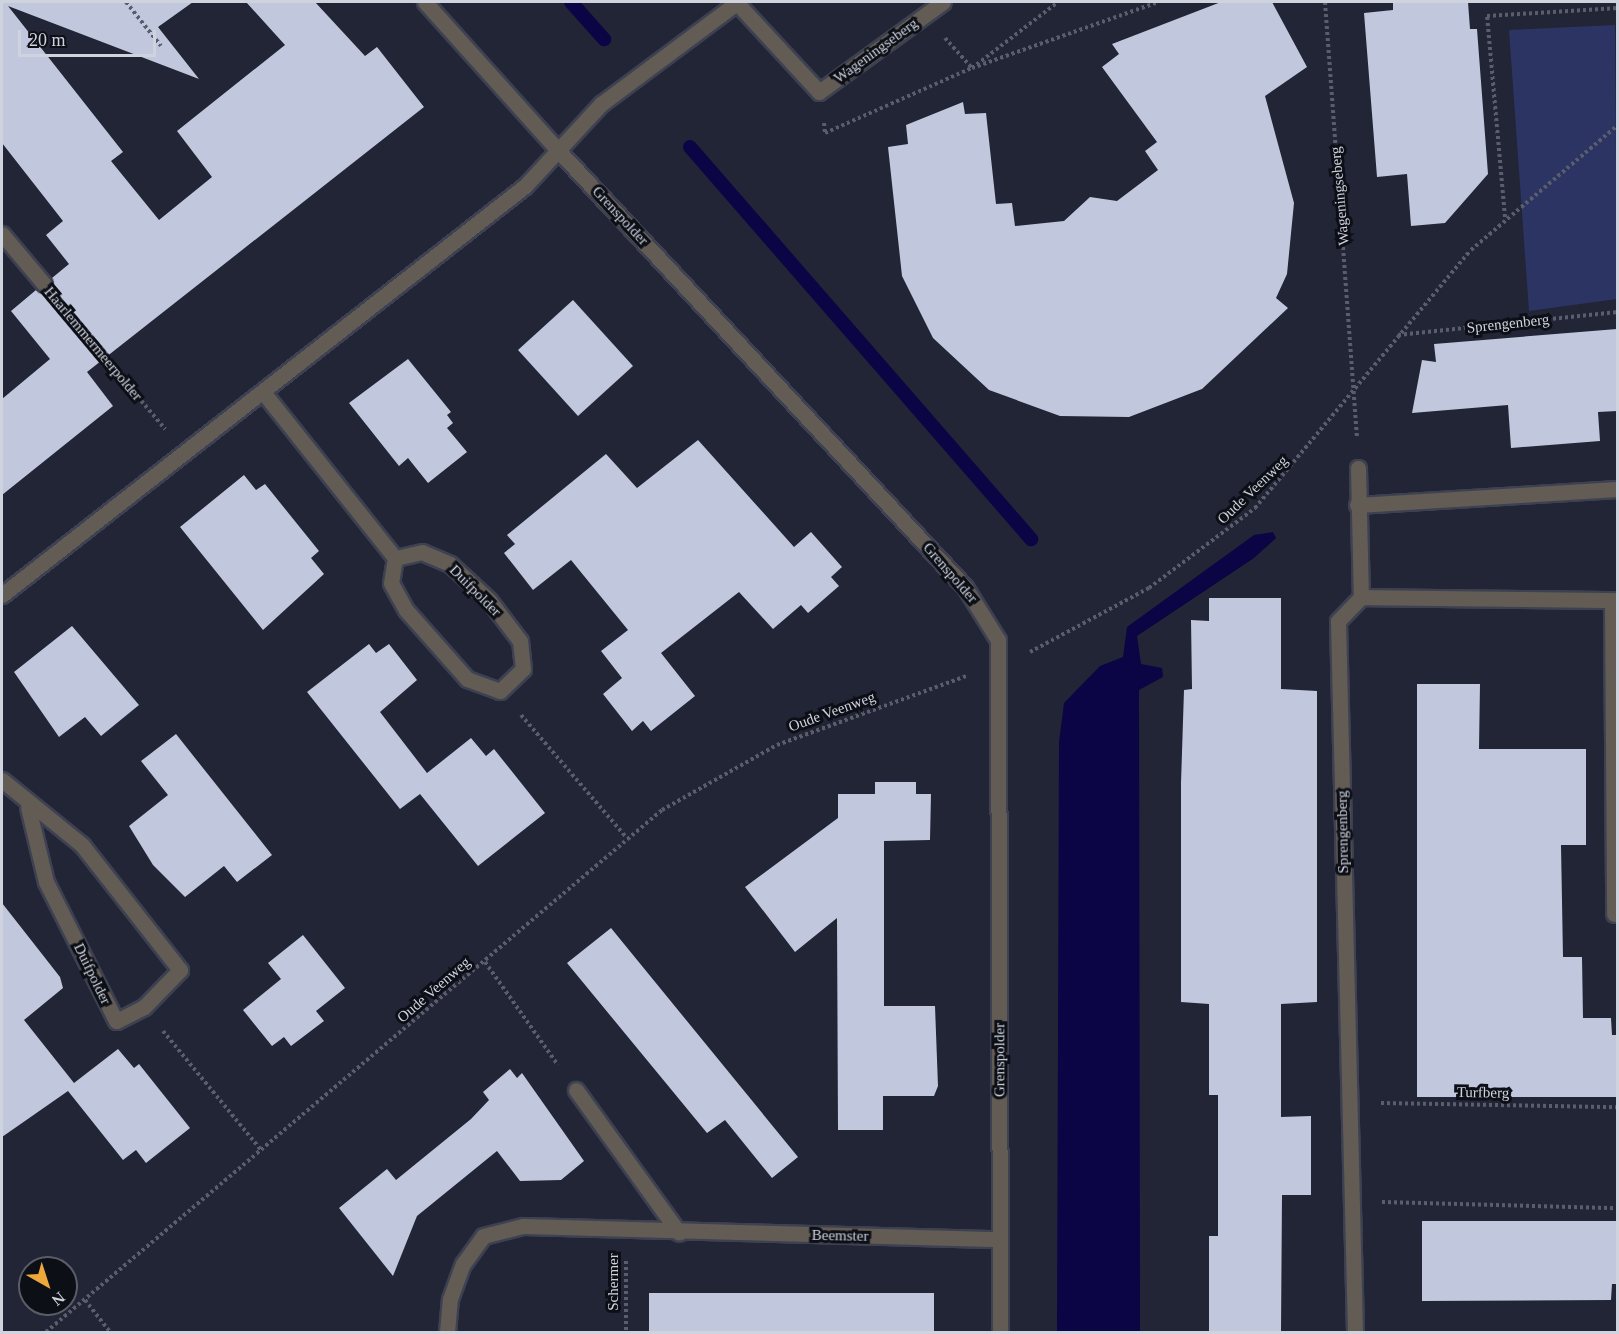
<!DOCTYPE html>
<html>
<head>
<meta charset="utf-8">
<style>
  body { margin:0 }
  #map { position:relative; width:1619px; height:1334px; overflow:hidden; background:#212536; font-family:Georgia,serif }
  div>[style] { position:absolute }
  .green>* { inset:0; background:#2c3463 }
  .water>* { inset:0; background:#0b0445 }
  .stream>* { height:14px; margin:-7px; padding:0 7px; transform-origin:7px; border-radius:7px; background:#0b0445 }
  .building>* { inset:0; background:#c1c7dd }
  .path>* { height:4px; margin-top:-2px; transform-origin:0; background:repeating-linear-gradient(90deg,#595d6c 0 3px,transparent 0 6px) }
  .roads { filter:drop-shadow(2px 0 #3d4151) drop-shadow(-2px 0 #3d4151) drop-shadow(0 2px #3d4151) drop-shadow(0 -2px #3d4151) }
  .service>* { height:15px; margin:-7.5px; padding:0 7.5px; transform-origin:7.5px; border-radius:7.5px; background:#625c54 }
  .minor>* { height:15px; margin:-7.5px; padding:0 7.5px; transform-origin:7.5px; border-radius:7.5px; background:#625c54 }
  .tertiary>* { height:15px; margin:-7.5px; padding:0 7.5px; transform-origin:7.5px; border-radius:7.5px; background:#625c54 }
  span { translate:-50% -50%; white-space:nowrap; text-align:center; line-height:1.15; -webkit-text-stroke:6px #0d0f16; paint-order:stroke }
  .street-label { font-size:15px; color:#cfd3de }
  .frame { position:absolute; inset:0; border:3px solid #cfd3de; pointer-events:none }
  .north { position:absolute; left:18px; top:1256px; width:60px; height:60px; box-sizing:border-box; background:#0d0f16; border:2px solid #5b5d66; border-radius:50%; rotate:141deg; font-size:16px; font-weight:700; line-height:24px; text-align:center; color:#cfd3de }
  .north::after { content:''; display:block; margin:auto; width:21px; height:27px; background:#eda83b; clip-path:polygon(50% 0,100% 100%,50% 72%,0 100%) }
  .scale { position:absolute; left:18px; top:30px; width:138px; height:27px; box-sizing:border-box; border:3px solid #cfd3de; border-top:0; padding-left:8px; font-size:18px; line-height:21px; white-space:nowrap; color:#cfd3de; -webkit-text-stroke:4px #0d0f16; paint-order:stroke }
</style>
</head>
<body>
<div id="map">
  <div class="green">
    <div style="clip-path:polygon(1615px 25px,1617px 299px,1529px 311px,1509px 30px)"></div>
  </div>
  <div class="water">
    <div style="clip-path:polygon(1273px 532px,1276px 538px,1254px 558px,1137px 636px,1141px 664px,1162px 668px,1163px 677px,1139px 690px,1140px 1332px,1057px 1332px,1059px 742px,1064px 703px,1100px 666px,1123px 657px,1127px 627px,1254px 535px)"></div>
  </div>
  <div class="stream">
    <div style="left:571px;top:2px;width:50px;rotate:48.3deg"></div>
    <div style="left:690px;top:147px;width:520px;rotate:48.98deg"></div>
  </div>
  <div class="building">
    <div style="clip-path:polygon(2px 2px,193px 2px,158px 27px,199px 79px,8px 6px,123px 152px,111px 161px,159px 220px,212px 177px,177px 131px,285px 45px,246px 2px,315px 2px,365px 56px,377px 47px,424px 107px,87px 372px,113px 406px,2px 495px,2px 399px,50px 359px,11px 311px,36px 290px,50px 292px,52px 278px,69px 264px,46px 235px,63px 221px,2px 143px)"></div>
    <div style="clip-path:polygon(1221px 2px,1272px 2px,1307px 67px,1265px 96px,1294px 203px,1287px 274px,1276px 298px,1288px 308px,1202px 389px,1129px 417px,1060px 416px,989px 390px,933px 338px,902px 276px,888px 147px,908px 144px,906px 125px,963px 102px,965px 114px,986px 113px,996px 204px,1012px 203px,1015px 226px,1064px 221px,1090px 197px,1117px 201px,1158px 170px,1145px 151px,1157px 142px,1102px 67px,1119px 54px,1112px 44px)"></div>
    <div style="clip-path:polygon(1393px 2px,1468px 2px,1470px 29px,1477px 29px,1488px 174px,1445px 223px,1411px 226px,1407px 174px,1377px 177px,1364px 13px,1393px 10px)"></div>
    <div style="clip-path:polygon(573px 300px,633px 366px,578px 416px,518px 350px)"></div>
    <div style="clip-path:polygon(1617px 329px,1617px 411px,1598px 412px,1600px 441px,1511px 448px,1508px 405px,1412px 413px,1422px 360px,1436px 362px,1434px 344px)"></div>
    <div style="clip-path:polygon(408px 359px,451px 412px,447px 415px,453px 423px,447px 428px,467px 452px,428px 483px,408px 458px,399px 466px,349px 403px)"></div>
    <div style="clip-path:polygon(698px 440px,794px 547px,811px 532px,842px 567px,831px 577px,839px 586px,808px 613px,801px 605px,773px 629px,739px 592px,661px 653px,695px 696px,651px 731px,643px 721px,632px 731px,603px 694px,622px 678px,601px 651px,628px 630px,571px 560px,533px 590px,504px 553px,515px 544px,507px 535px,606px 454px,637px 488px)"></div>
    <div style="clip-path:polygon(244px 475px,256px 490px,265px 484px,319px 551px,311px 558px,324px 574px,263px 630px,180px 527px)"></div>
    <div style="clip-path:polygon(1209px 598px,1281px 598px,1281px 689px,1317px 691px,1317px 1002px,1281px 1004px,1281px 1117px,1311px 1116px,1311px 1195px,1282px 1195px,1281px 1332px,1209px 1332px,1209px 1236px,1218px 1236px,1218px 1095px,1209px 1095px,1209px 1004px,1181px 1002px,1181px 783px,1184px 690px,1192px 689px,1191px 620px,1209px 621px)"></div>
    <div style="clip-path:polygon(72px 626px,139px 705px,101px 736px,85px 717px,59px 737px,14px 672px)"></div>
    <div style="clip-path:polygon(369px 644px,376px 653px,389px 644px,417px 680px,380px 712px,427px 773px,471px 738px,486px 756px,494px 749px,545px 813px,478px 866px,420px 794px,400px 809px,307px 692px)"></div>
    <div style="clip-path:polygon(1417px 684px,1480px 684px,1479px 749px,1586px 749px,1586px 845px,1561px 845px,1563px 957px,1582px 957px,1583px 1018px,1611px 1018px,1612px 1035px,1617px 1035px,1617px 1097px,1417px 1097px)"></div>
    <div style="clip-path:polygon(176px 734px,272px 855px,237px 882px,224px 866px,185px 897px,153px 865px,129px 826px,168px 795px,141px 761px)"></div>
    <div style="clip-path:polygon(875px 782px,916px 782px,916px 794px,931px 794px,930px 840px,884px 841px,884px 1006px,935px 1006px,938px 1086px,934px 1096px,883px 1096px,883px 1130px,838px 1130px,837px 918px,795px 952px,745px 887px,838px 818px,838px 794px,875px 794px)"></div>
    <div style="clip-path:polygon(2px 903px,60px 977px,63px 988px,24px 1020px,74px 1083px,118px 1049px,134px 1068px,139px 1064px,190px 1128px,146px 1163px,136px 1150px,123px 1160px,68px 1091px,2px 1137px)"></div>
    <div style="clip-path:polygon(611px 928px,798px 1157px,772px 1178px,725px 1120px,707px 1133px,567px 963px)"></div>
    <div style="clip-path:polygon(303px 935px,345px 988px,316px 1011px,324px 1021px,291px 1046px,284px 1037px,272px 1046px,243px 1010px,281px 979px,268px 963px)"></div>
    <div style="clip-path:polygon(510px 1069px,517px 1078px,522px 1073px,584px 1161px,561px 1180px,520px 1181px,497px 1151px,417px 1216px,393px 1276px,339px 1208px,387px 1169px,396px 1180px,471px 1119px,489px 1100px,483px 1092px)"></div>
    <div style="clip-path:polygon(1422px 1221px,1617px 1221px,1617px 1284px,1612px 1284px,1611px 1300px,1422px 1301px)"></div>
    <div style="clip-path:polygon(649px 1293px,934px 1293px,934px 1332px,649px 1332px)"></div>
  </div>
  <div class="path">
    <div style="left:126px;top:2px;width:56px;rotate:51.5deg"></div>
    <div style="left:1325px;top:2px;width:436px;rotate:85.8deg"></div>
    <div style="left:945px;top:38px;width:40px;rotate:48deg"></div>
    <div style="left:972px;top:68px;width:108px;rotate:-37.5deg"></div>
    <div style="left:824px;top:123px;width:10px;rotate:84deg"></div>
    <div style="left:825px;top:133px;width:161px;rotate:-23.9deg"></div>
    <div style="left:972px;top:68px;width:197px;rotate:-19.5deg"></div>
    <div style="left:1505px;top:217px;width:202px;rotate:-95.1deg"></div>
    <div style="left:1487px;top:16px;width:131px;rotate:-3.5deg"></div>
    <div style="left:64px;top:309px;width:157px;rotate:49.9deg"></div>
    <div style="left:1398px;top:335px;width:221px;rotate:-6deg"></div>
    <div style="left:1030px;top:652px;width:135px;rotate:-28.3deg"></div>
    <div style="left:1149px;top:588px;width:133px;rotate:-37deg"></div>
    <div style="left:1255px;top:508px;width:336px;rotate:-50.1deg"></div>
    <div style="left:1471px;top:250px;width:193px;rotate:-40.4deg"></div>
    <div style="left:521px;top:715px;width:161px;rotate:49.3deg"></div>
    <div style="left:485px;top:962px;width:126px;rotate:54.7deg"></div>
    <div style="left:163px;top:1031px;width:156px;rotate:50.5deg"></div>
    <div style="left:1381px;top:1103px;width:237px;rotate:1deg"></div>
    <div style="left:1382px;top:1202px;width:236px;rotate:1.5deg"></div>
    <div style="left:626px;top:1261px;width:71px;rotate:90deg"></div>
    <div style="left:85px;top:1300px;width:41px;rotate:52deg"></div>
    <div style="left:46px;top:1332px;width:807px;rotate:-40.28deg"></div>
    <div style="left:662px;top:810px;width:132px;rotate:-29.5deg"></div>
    <div style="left:777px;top:745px;width:202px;rotate:-20deg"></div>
  </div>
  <div class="roads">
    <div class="service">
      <div style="left:1358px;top:468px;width:129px;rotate:88.7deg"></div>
      <div style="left:1357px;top:505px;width:261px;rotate:-3.5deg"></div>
      <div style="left:1612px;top:600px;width:314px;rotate:89.6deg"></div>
    </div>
    <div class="minor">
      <div style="left:425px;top:2px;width:196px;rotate:48.1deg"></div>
      <div style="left:737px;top:3px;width:121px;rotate:47.3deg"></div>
      <div style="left:819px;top:92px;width:153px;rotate:-36deg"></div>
      <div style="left:2px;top:234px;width:65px;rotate:50deg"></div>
      <div style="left:263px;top:392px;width:212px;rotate:51.5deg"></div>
      <div style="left:395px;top:558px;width:25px;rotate:99deg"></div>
      <div style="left:391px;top:583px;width:31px;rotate:61deg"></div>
      <div style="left:406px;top:610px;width:92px;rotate:48.5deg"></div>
      <div style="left:467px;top:679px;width:35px;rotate:20deg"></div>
      <div style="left:500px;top:691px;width:32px;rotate:-44deg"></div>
      <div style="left:523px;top:669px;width:28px;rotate:-96deg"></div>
      <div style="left:520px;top:641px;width:51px;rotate:-127.1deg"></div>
      <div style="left:489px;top:600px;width:53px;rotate:-137.3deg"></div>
      <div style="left:450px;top:564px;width:30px;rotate:-157deg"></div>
      <div style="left:422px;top:552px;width:28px;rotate:167deg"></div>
      <div style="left:2px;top:595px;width:664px;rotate:-38.03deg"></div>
      <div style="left:525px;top:186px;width:112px;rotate:-47.2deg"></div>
      <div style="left:601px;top:104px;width:171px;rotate:-36.7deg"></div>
      <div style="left:2px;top:780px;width:103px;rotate:39.1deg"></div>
      <div style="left:82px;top:845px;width:159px;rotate:51.9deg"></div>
      <div style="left:180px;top:970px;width:52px;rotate:134.2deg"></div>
      <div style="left:144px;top:1007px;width:31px;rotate:153deg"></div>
      <div style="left:116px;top:1021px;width:156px;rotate:-116.7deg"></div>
      <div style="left:46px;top:882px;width:77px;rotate:-103.5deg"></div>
      <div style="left:576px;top:1090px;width:176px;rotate:54.2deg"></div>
      <div style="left:447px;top:1332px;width:33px;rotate:-85deg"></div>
      <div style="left:450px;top:1299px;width:37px;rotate:-70deg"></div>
      <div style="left:463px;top:1264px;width:34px;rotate:-54deg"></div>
      <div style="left:483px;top:1236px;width:41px;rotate:-14deg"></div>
      <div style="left:523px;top:1226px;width:477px;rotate:1.6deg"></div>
      <div style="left:1355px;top:1332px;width:711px;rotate:-91.37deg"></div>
      <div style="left:1338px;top:621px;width:33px;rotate:-46deg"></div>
      <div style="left:1361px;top:597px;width:257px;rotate:0.7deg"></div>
    </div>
    <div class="tertiary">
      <div style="left:556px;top:148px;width:600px;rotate:47.03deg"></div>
      <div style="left:965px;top:587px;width:62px;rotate:58.1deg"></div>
      <div style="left:998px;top:640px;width:692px;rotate:89.83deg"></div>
    </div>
  </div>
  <div class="street-label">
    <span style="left:876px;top:51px;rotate:-36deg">Wageningseberg</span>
    <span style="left:1340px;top:196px;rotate:-95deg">Wageningseberg</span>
    <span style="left:620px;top:216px;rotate:47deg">Grenspolder</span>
    <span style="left:1508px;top:324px;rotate:-6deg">Sprengenberg</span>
    <span style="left:93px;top:344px;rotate:50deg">Haarlemmermeerpolder</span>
    <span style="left:1253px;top:490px;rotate:-44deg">Oude Veenweg</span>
    <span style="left:950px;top:573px;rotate:49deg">Grenspolder</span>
    <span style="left:475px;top:591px;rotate:45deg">Duifpolder</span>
    <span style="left:832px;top:712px;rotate:-20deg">Oude Veenweg</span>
    <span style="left:1343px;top:832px;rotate:-91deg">Sprengenberg</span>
    <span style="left:92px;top:974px;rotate:64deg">Duifpolder</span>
    <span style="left:434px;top:990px;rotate:-41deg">Oude Veenweg</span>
    <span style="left:1000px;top:1060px;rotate:-90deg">Grenspolder</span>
    <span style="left:1483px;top:1093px;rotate:1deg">Turfberg</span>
    <span style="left:840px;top:1236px;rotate:1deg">Beemster</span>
    <span style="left:614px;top:1282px;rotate:-90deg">Schermer</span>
  </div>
  <div class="frame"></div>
  <div class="north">N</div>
  <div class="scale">20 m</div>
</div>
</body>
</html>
